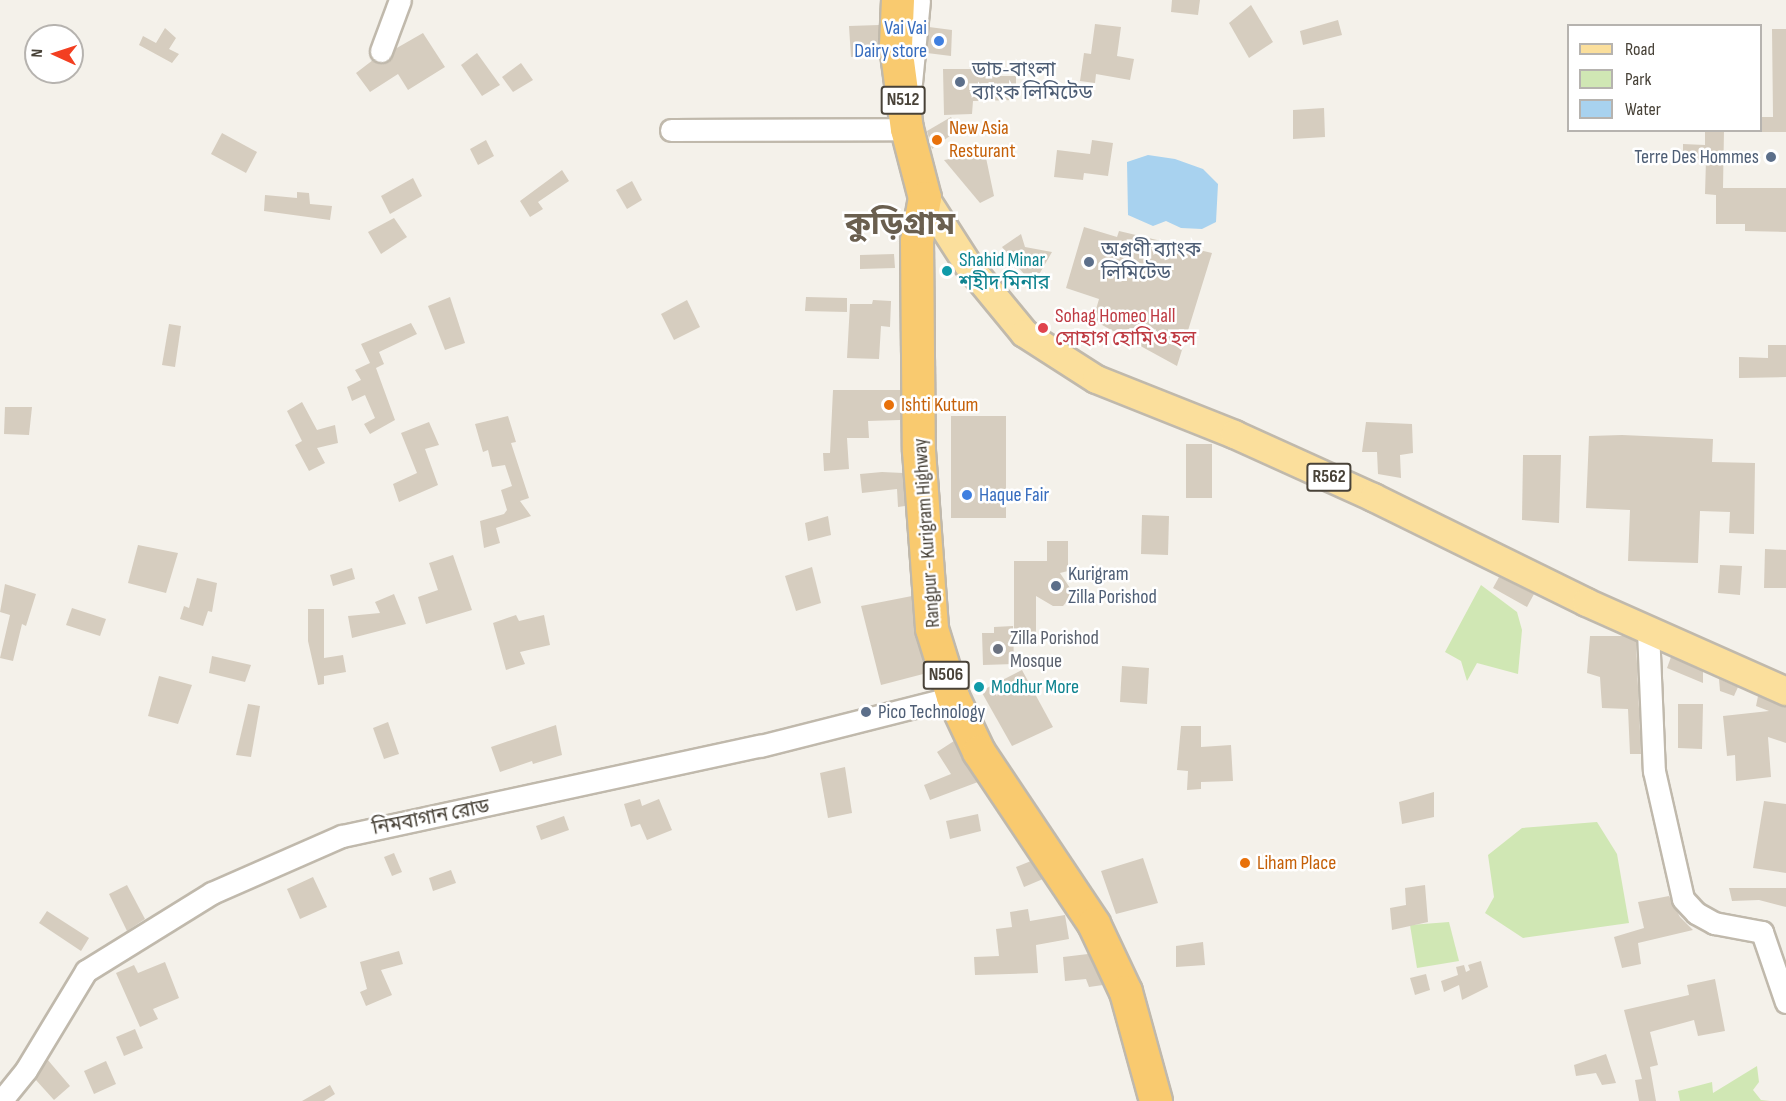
<!DOCTYPE html>
<html>
<head>
<meta charset="utf-8">
<style>
  body { margin:0 }
  #map { position:relative; width:1786px; height:1101px; overflow:hidden; background:#f4f1ea; font-family:"Sofia Sans Condensed","Noto Sans Bengali",sans-serif }
  div>[style] { position:absolute }
  .green>* { inset:0; background:#d0e7b4 }
  .water>* { inset:0; background:#a8d2ef }
  .building>* { inset:0; background:#d6cdbf }
  .roads { filter:drop-shadow(2px 0 #c0b9ac) drop-shadow(-2px 0 #c0b9ac) drop-shadow(0 2px #c0b9ac) drop-shadow(0 -2px #c0b9ac) }
  .minor>* { height:21px; margin:-10.5px; padding:0 10.5px; transform-origin:10.5px; border-radius:10.5px; background:#fff }
  .major>* { height:27px; margin:-13.5px; padding:0 13.5px; transform-origin:13.5px; border-radius:13.5px; background:#fbdf9c }
  .highway>* { height:32px; margin:-16px; padding:0 16px; transform-origin:16px; border-radius:16px; background:#f9ca6f }
  .dots>* { width:16px; height:16px; translate:-50% -50%; box-sizing:border-box; border:3px solid #fff; border-radius:50% }
  span { translate:-50% -50%; white-space:nowrap; text-align:center; line-height:1.15; -webkit-text-stroke:5px #fff; paint-order:stroke }
  .shield-label span { padding:2px 4px; background:#fff; border:2px solid; border-radius:4px; -webkit-text-stroke-width:0 }
  .shield-label { font-size:18px; color:#484238; font-weight:700 }
  .shop-label { font-size:20px; color:#366cbe }
  .right { translate:-100% -50%; text-align:right }
  .left { translate:0 -50%; text-align:left }
  .service-label { font-size:20px; color:#4e5e75 }
  .food-label { font-size:20px; color:#c56008 }
  .culture-label { font-size:20px; color:#0d838f }
  .health-label { font-size:20px; color:#be3a42 }
  .street-label { font-size:20px; color:#484238 }
  .worship-label { font-size:20px; color:#5b616d }
  .town-label { font-size:32px; color:#6a5f4f; font-weight:700 }
  .legend { position:absolute; left:1567px; top:24px; width:195px; height:108px; box-sizing:border-box; background:#fff; border:2px solid #b6b3af; margin:0; padding:8px 10px; list-style:none; font-size:18px; color:#484238 }
  .legend li { display:flex; align-items:center; gap:12px; height:30px }
  .legend b { width:30px; border:2px solid #b6b3af }
  .north { position:absolute; left:24px; top:24px; width:60px; height:60px; box-sizing:border-box; background:#fff; border:2px solid #b6b3af; border-radius:50%; rotate:273deg; font-size:16px; font-weight:700; line-height:24px; text-align:center; color:#484238 }
  .north::after { content:''; display:block; margin:auto; width:21px; height:27px; background:#f33f21; clip-path:polygon(50% 0,100% 100%,50% 72%,0 100%) }
</style>
</head>
<body>
<div id="map">
  <div class="green">
    <div style="clip-path:polygon(1481px 585px,1517px 612px,1522px 630px,1518px 674px,1477px 663px,1467px 681px,1461px 661px,1445px 652px)"></div>
    <div style="clip-path:polygon(1597px 822px,1617px 854px,1629px 923px,1523px 938px,1485px 913px,1494px 897px,1488px 855px,1522px 828px)"></div>
    <div style="clip-path:polygon(1449px 922px,1459px 961px,1417px 968px,1410px 925px)"></div>
    <div style="clip-path:polygon(1757px 1066px,1759px 1082px,1753px 1090px,1761px 1100px,1770px 1101px,1680px 1101px,1678px 1091px,1712px 1082px,1713px 1093px)"></div>
  </div>
  <div class="water">
    <div style="clip-path:polygon(1148px 155px,1175px 159px,1203px 169px,1218px 184px,1216px 222px,1202px 229px,1181px 228px,1166px 221px,1153px 226px,1128px 215px,1127px 162px)"></div>
  </div>
  <div class="building">
    <div style="clip-path:polygon(1172px 0,1200px 0,1198px 15px,1171px 12px)"></div>
    <div style="clip-path:polygon(1251px 5px,1273px 42px,1249px 58px,1229px 23px)"></div>
    <div style="clip-path:polygon(1338px 20px,1342px 35px,1303px 45px,1300px 31px)"></div>
    <div style="clip-path:polygon(1095px 24px,1121px 27px,1117px 56px,1134px 59px,1130px 80px,1096px 74px,1095px 83px,1080px 81px,1084px 53px,1091px 54px)"></div>
    <div style="clip-path:polygon(879px 25px,879px 55px,851px 57px,849px 26px)"></div>
    <div style="clip-path:polygon(929px 27px,952px 30px,951px 56px,927px 53px)"></div>
    <div style="clip-path:polygon(165px 28px,176px 38px,169px 49px,179px 54px,172px 63px,139px 45px,143px 36px,156px 43px)"></div>
    <div style="clip-path:polygon(1772px 29px,1786px 29px,1786px 132px,1761px 132px,1761px 117px,1773px 117px)"></div>
    <div style="clip-path:polygon(423px 33px,445px 67px,408px 90px,398px 74px,370px 92px,356px 73px,373px 60px,389px 61px,395px 49px)"></div>
    <div style="clip-path:polygon(477px 53px,500px 85px,482px 96px,461px 65px)"></div>
    <div style="clip-path:polygon(521px 63px,533px 80px,513px 92px,502px 77px)"></div>
    <div style="clip-path:polygon(943px 69px,979px 69px,977px 76px,1016px 76px,1016px 100px,973px 101px,972px 114px,944px 115px)"></div>
    <div style="clip-path:polygon(1324px 108px,1325px 137px,1293px 139px,1293px 110px)"></div>
    <div style="clip-path:polygon(951px 117px,958px 130px,932px 149px,927px 131px)"></div>
    <div style="clip-path:polygon(1705px 130px,1724px 130px,1723px 188px,1786px 188px,1786px 232px,1745px 231px,1745px 224px,1716px 224px,1716px 195px,1705px 194px,1706px 160px,1683px 159px,1683px 144px,1705px 145px)"></div>
    <div style="clip-path:polygon(222px 133px,257px 152px,246px 173px,211px 154px)"></div>
    <div style="clip-path:polygon(486px 140px,494px 156px,478px 165px,470px 149px)"></div>
    <div style="clip-path:polygon(1092px 140px,1113px 143px,1108px 176px,1084px 173px,1083px 180px,1054px 177px,1057px 150px,1090px 154px)"></div>
    <div style="clip-path:polygon(985px 153px,994px 196px,980px 203px,944px 160px)"></div>
    <div style="clip-path:polygon(562px 170px,569px 181px,538px 202px,543px 209px,530px 217px,520px 201px)"></div>
    <div style="clip-path:polygon(413px 178px,422px 196px,390px 214px,381px 196px)"></div>
    <div style="clip-path:polygon(632px 181px,642px 200px,627px 209px,616px 190px)"></div>
    <div style="clip-path:polygon(297px 192px,309px 193px,310px 204px,332px 206px,330px 220px,264px 211px,265px 195px,297px 198px)"></div>
    <div style="clip-path:polygon(394px 218px,407px 237px,381px 254px,368px 232px)"></div>
    <div style="clip-path:polygon(1084px 227px,1117px 237px,1119px 231px,1212px 253px,1177px 366px,1093px 320px,1099px 299px,1066px 288px)"></div>
    <div style="clip-path:polygon(1021px 234px,1025px 247px,1052px 252px,1033px 285px,1002px 247px)"></div>
    <div style="clip-path:polygon(894px 254px,895px 268px,860px 269px,860px 255px)"></div>
    <div style="clip-path:polygon(450px 297px,465px 343px,445px 350px,428px 306px)"></div>
    <div style="clip-path:polygon(806px 297px,847px 298px,847px 312px,805px 311px)"></div>
    <div style="clip-path:polygon(687px 300px,700px 327px,674px 340px,661px 314px)"></div>
    <div style="clip-path:polygon(873px 300px,891px 301px,890px 327px,881px 326px,879px 359px,847px 358px,850px 304px,872px 304px)"></div>
    <div style="clip-path:polygon(411px 323px,417px 334px,379px 352px,384px 364px,376px 368px,395px 420px,370px 434px,364px 424px,375px 418px,365px 395px,352px 401px,347px 387px,361px 380px,355px 370px,370px 363px,361px 344px)"></div>
    <div style="clip-path:polygon(169px 324px,181px 326px,175px 367px,162px 365px)"></div>
    <div style="clip-path:polygon(1768px 345px,1786px 345px,1786px 377px,1739px 378px,1739px 357px,1768px 358px)"></div>
    <div style="clip-path:polygon(833px 390px,900px 390px,900px 420px,868px 421px,869px 438px,847px 438px,849px 469px,824px 471px,823px 453px,830px 453px)"></div>
    <div style="clip-path:polygon(302px 402px,317px 430px,335px 425px,338px 443px,317px 448px,325px 463px,309px 471px,295px 445px,302px 441px,287px 411px)"></div>
    <div style="clip-path:polygon(5px 407px,32px 407px,29px 435px,4px 434px)"></div>
    <div style="clip-path:polygon(508px 416px,516px 442px,511px 443px,529px 498px,520px 501px,531px 516px,496px 528px,500px 543px,484px 548px,480px 521px,504px 514px,507px 510px,501px 490px,512px 486px,505px 465px,492px 467px,488px 450px,483px 452px,475px 424px)"></div>
    <div style="clip-path:polygon(951px 416px,1006px 416px,1006px 518px,951px 518px)"></div>
    <div style="clip-path:polygon(429px 422px,439px 445px,425px 449px,438px 485px,399px 502px,393px 484px,417px 473px,401px 433px)"></div>
    <div style="clip-path:polygon(1366px 422px,1412px 424px,1413px 453px,1400px 455px,1401px 478px,1378px 474px,1377px 452px,1362px 452px)"></div>
    <div style="clip-path:polygon(1622px 435px,1713px 439px,1712px 462px,1755px 463px,1754px 534px,1729px 533px,1730px 512px,1700px 511px,1698px 563px,1628px 561px,1630px 510px,1586px 508px,1589px 436px)"></div>
    <div style="clip-path:polygon(1186px 444px,1212px 444px,1212px 498px,1186px 498px)"></div>
    <div style="clip-path:polygon(1523px 455px,1561px 455px,1559px 523px,1522px 520px)"></div>
    <div style="clip-path:polygon(882px 472px,903px 473px,905px 506px,898px 507px,897px 489px,862px 493px,860px 474px)"></div>
    <div style="clip-path:polygon(1142px 515px,1169px 516px,1168px 555px,1141px 554px)"></div>
    <div style="clip-path:polygon(828px 516px,831px 535px,808px 541px,805px 523px)"></div>
    <div style="clip-path:polygon(1047px 541px,1068px 541px,1068px 571px,1060px 573px,1070px 588px,1070px 598px,1063px 606px,1053px 606px,1036px 596px,1036px 635px,1014px 635px,1014px 561px,1047px 561px)"></div>
    <div style="clip-path:polygon(138px 545px,178px 553px,166px 593px,128px 583px)"></div>
    <div style="clip-path:polygon(1765px 549px,1786px 550px,1786px 588px,1764px 588px)"></div>
    <div style="clip-path:polygon(453px 555px,472px 610px,426px 624px,418px 597px,438px 590px,429px 563px)"></div>
    <div style="clip-path:polygon(1720px 565px,1742px 566px,1740px 595px,1718px 593px)"></div>
    <div style="clip-path:polygon(812px 567px,821px 603px,796px 611px,785px 576px)"></div>
    <div style="clip-path:polygon(352px 568px,355px 579px,333px 586px,330px 575px)"></div>
    <div style="clip-path:polygon(1499px 577px,1534px 594px,1527px 607px,1493px 588px)"></div>
    <div style="clip-path:polygon(197px 578px,217px 583px,212px 612px,208px 611px,203px 626px,180px 619px,184px 606px,189px 608px)"></div>
    <div style="clip-path:polygon(5px 584px,36px 594px,26px 626px,22px 624px,13px 661px,0 658px,10px 615px,0 612px)"></div>
    <div style="clip-path:polygon(394px 594px,406px 624px,352px 638px,348px 616px,380px 613px,375px 602px)"></div>
    <div style="clip-path:polygon(912px 596px,915px 634px,927px 673px,881px 685px,861px 606px)"></div>
    <div style="clip-path:polygon(72px 608px,106px 619px,100px 636px,66px 625px)"></div>
    <div style="clip-path:polygon(308px 609px,324px 609px,324px 658px,343px 655px,346px 672px,324px 676px,324px 684px,318px 685px,308px 641px)"></div>
    <div style="clip-path:polygon(516px 615px,519px 621px,544px 615px,550px 645px,520px 652px,525px 664px,506px 670px,493px 623px)"></div>
    <div style="clip-path:polygon(1013px 626px,1014px 664px,983px 665px,982px 633px,994px 633px,994px 627px)"></div>
    <div style="clip-path:polygon(1590px 636px,1624px 636px,1636px 641px,1641px 754px,1630px 754px,1628px 709px,1602px 708px,1600px 677px,1587px 673px)"></div>
    <div style="clip-path:polygon(212px 656px,251px 665px,245px 682px,209px 673px)"></div>
    <div style="clip-path:polygon(1671px 657px,1703px 671px,1703px 683px,1667px 668px)"></div>
    <div style="clip-path:polygon(1122px 666px,1149px 668px,1147px 704px,1120px 702px)"></div>
    <div style="clip-path:polygon(1022px 670px,1053px 727px,1012px 746px,981px 691px)"></div>
    <div style="clip-path:polygon(159px 676px,192px 685px,178px 724px,148px 716px)"></div>
    <div style="clip-path:polygon(1719px 679px,1738px 687px,1734px 696px,1720px 691px)"></div>
    <div style="clip-path:polygon(1758px 696px,1786px 706px,1786px 743px,1768px 737px,1771px 777px,1736px 781px,1735px 755px,1727px 756px,1723px 716px,1769px 711px,1756px 706px)"></div>
    <div style="clip-path:polygon(248px 704px,260px 706px,251px 757px,236px 755px)"></div>
    <div style="clip-path:polygon(1678px 704px,1703px 704px,1702px 749px,1678px 748px)"></div>
    <div style="clip-path:polygon(388px 722px,399px 754px,384px 759px,373px 728px)"></div>
    <div style="clip-path:polygon(556px 725px,562px 755px,533px 764px,532px 761px,500px 772px,491px 747px)"></div>
    <div style="clip-path:polygon(1181px 726px,1201px 726px,1201px 747px,1231px 745px,1233px 781px,1201px 782px,1201px 789px,1187px 790px,1188px 771px,1177px 770px)"></div>
    <div style="clip-path:polygon(954px 741px,978px 782px,930px 800px,924px 785px,951px 774px,937px 752px)"></div>
    <div style="clip-path:polygon(845px 767px,852px 813px,828px 818px,820px 773px)"></div>
    <div style="clip-path:polygon(1434px 792px,1434px 817px,1402px 824px,1399px 802px)"></div>
    <div style="clip-path:polygon(640px 799px,642px 806px,659px 799px,672px 830px,647px 840px,640px 824px,631px 827px,624px 804px)"></div>
    <div style="clip-path:polygon(1764px 801px,1786px 804px,1786px 873px,1753px 868px)"></div>
    <div style="clip-path:polygon(978px 814px,981px 831px,950px 839px,946px 821px)"></div>
    <div style="clip-path:polygon(564px 816px,569px 830px,541px 840px,536px 826px)"></div>
    <div style="clip-path:polygon(394px 853px,402px 872px,392px 876px,384px 857px)"></div>
    <div style="clip-path:polygon(1143px 858px,1158px 903px,1116px 914px,1101px 871px)"></div>
    <div style="clip-path:polygon(1031px 861px,1043px 879px,1024px 887px,1016px 867px)"></div>
    <div style="clip-path:polygon(451px 870px,456px 883px,433px 891px,429px 878px)"></div>
    <div style="clip-path:polygon(313px 877px,327px 907px,300px 919px,287px 889px)"></div>
    <div style="clip-path:polygon(127px 885px,145px 919px,127px 931px,109px 894px)"></div>
    <div style="clip-path:polygon(1425px 885px,1428px 922px,1392px 930px,1390px 908px,1406px 905px,1405px 888px)"></div>
    <div style="clip-path:polygon(1729px 888px,1786px 888px,1786px 907px,1759px 900px,1732px 901px)"></div>
    <div style="clip-path:polygon(1669px 896px,1680px 917px,1693px 930px,1638px 943px,1641px 964px,1622px 968px,1614px 937px,1644px 928px,1638px 902px)"></div>
    <div style="clip-path:polygon(1028px 909px,1030px 921px,1065px 915px,1069px 939px,1036px 945px,1038px 973px,975px 975px,974px 957px,999px 956px,996px 929px,1012px 927px,1010px 912px)"></div>
    <div style="clip-path:polygon(47px 911px,89px 938px,81px 951px,39px 923px)"></div>
    <div style="clip-path:polygon(1203px 942px,1205px 965px,1176px 967px,1176px 946px)"></div>
    <div style="clip-path:polygon(399px 951px,403px 964px,381px 970px,392px 995px,366px 1006px,360px 992px,367px 989px,360px 962px)"></div>
    <div style="clip-path:polygon(1088px 954px,1103px 985px,1089px 987px,1086px 979px,1065px 981px,1063px 957px)"></div>
    <div style="clip-path:polygon(1481px 961px,1488px 987px,1462px 1000px,1459px 985px,1444px 992px,1441px 981px,1458px 975px,1456px 967px,1464px 965px,1466px 972px,1470px 970px,1468px 965px)"></div>
    <div style="clip-path:polygon(165px 962px,179px 998px,153px 1009px,158px 1019px,140px 1027px,116px 973px,134px 965px,138px 973px)"></div>
    <div style="clip-path:polygon(1426px 974px,1430px 990px,1415px 995px,1410px 978px)"></div>
    <div style="clip-path:polygon(1715px 979px,1725px 1031px,1698px 1036px,1694px 1020px,1650px 1032px,1658px 1065px,1650px 1067px,1656px 1101px,1639px 1101px,1635px 1080px,1642px 1079px,1624px 1010px,1689px 995px,1687px 985px)"></div>
    <div style="clip-path:polygon(135px 1029px,143px 1048px,124px 1056px,116px 1037px)"></div>
    <div style="clip-path:polygon(1606px 1054px,1616px 1083px,1602px 1085px,1596px 1073px,1576px 1076px,1574px 1065px)"></div>
    <div style="clip-path:polygon(47px 1059px,70px 1086px,54px 1100px,35px 1079px)"></div>
    <div style="clip-path:polygon(106px 1061px,116px 1084px,94px 1094px,84px 1071px)"></div>
    <div style="clip-path:polygon(330px 1085px,335px 1094px,324px 1101px,302px 1101px)"></div>
  </div>
  <div class="roads">
    <div class="minor">
      <div style="left:381px;top:51px;width:54px;rotate:-69.6deg"></div>
      <div style="left:911px;top:83px;width:83px;rotate:-84.5deg"></div>
      <div style="left:671px;top:130px;width:236px;rotate:-0.2deg"></div>
      <div style="left:907px;top:129px;width:12px;rotate:-85deg"></div>
      <div style="left:1648px;top:630px;width:141px;rotate:87.6deg"></div>
      <div style="left:1654px;top:771px;width:131px;rotate:77.2deg"></div>
      <div style="left:1683px;top:899px;width:19px;rotate:47deg"></div>
      <div style="left:1696px;top:913px;width:21px;rotate:29deg"></div>
      <div style="left:1714px;top:923px;width:49px;rotate:10.6deg"></div>
      <div style="left:1762px;top:932px;width:74px;rotate:71.1deg"></div>
      <div style="left:1px;top:1101px;width:40px;rotate:-51deg"></div>
      <div style="left:26px;top:1070px;width:116px;rotate:-58.8deg"></div>
      <div style="left:86px;top:971px;width:148px;rotate:-31.8deg"></div>
      <div style="left:212px;top:893px;width:142px;rotate:-23.7deg"></div>
      <div style="left:342px;top:836px;width:428px;rotate:-12.2deg"></div>
      <div style="left:760px;top:746px;width:199px;rotate:-14.2deg"></div>
    </div>
    <div class="major">
      <div style="left:925px;top:198px;width:80px;rotate:57.3deg"></div>
      <div style="left:968px;top:265px;width:88px;rotate:50.5deg"></div>
      <div style="left:1024px;top:333px;width:85px;rotate:32.6deg"></div>
      <div style="left:1096px;top:379px;width:149px;rotate:21.7deg"></div>
      <div style="left:1234px;top:434px;width:153px;rotate:24.4deg"></div>
      <div style="left:1373px;top:497px;width:237px;rotate:26.2deg"></div>
      <div style="left:1586px;top:602px;width:219px;rotate:24deg"></div>
    </div>
    <div class="highway">
      <div style="left:898px;top:0;width:46px;rotate:92.5deg"></div>
      <div style="left:896px;top:46px;width:84px;rotate:82.5deg"></div>
      <div style="left:907px;top:129px;width:71px;rotate:75.4deg"></div>
      <div style="left:925px;top:198px;width:44px;rotate:100.5deg"></div>
      <div style="left:917px;top:241px;width:210px;rotate:89.5deg"></div>
      <div style="left:919px;top:451px;width:178px;rotate:85.8deg"></div>
      <div style="left:932px;top:629px;width:71px;rotate:72.8deg"></div>
      <div style="left:953px;top:697px;width:61px;rotate:64.7deg"></div>
      <div style="left:979px;top:752px;width:207px;rotate:56.2deg"></div>
      <div style="left:1094px;top:924px;width:75px;rotate:64.8deg"></div>
      <div style="left:1126px;top:992px;width:113px;rotate:74.6deg"></div>
    </div>
  </div>
  <div class="dots">
    <div style="left:939px;top:41px;background:#3f7fe0"></div>
    <div style="left:960px;top:82px;background:#5c6f8a"></div>
    <div style="left:937px;top:140px;background:#e8710a"></div>
    <div style="left:1771px;top:157px;background:#5c6f8a"></div>
    <div style="left:1089px;top:262px;background:#5c6f8a"></div>
    <div style="left:947px;top:271px;background:#0f9aa8"></div>
    <div style="left:1043px;top:328px;background:#e0444e"></div>
    <div style="left:889px;top:405px;background:#e8710a"></div>
    <div style="left:967px;top:495px;background:#3f7fe0"></div>
    <div style="left:1056px;top:586px;background:#5c6f8a"></div>
    <div style="left:998px;top:649px;background:#6b7280"></div>
    <div style="left:979px;top:687px;background:#0f9aa8"></div>
    <div style="left:866px;top:712px;background:#5c6f8a"></div>
    <div style="left:1245px;top:863px;background:#e8710a"></div>
  </div>
  <div class="shield-label">
    <span style="left:903px;top:100px">N512</span>
    <span style="left:1329px;top:477px">R562</span>
    <span style="left:946px;top:675px">N506</span>
  </div>
  <div class="shop-label">
    <span class="right" style="left:927px;top:40px">Vai Vai<br>Dairy store</span>
    <span class="left" style="left:979px;top:495px">Haque Fair</span>
  </div>
  <div class="service-label">
    <span class="left" style="left:972px;top:82px">ডাচ-বাংলা<br>ব্যাংক লিমিটেড</span>
    <span class="right" style="left:1759px;top:157px">Terre Des Hommes</span>
    <span class="left" style="left:1101px;top:262px">অগ্রণী ব্যাংক<br>লিমিটেড</span>
    <span class="left" style="left:1068px;top:586px">Kurigram<br>Zilla Porishod</span>
    <span class="left" style="left:878px;top:712px">Pico Technology</span>
  </div>
  <div class="food-label">
    <span class="left" style="left:949px;top:140px">New Asia<br>Resturant</span>
    <span class="left" style="left:901px;top:405px">Ishti Kutum</span>
    <span class="left" style="left:1257px;top:863px">Liham Place</span>
  </div>
  <div class="culture-label">
    <span class="left" style="left:959px;top:272px">Shahid Minar<br>শহীদ মিনার</span>
    <span class="left" style="left:991px;top:687px">Modhur More</span>
  </div>
  <div class="health-label">
    <span class="left" style="left:1055px;top:328px">Sohag Homeo Hall<br>সোহাগ হোমিও হল</span>
  </div>
  <div class="street-label">
    <span style="left:927px;top:533px;rotate:-94deg">Rangpur - Kurigram Highway</span>
    <span style="left:431px;top:818px;rotate:-11deg">নিমবাগান রোড</span>
  </div>
  <div class="worship-label">
    <span class="left" style="left:1010px;top:650px">Zilla Porishod<br>Mosque</span>
  </div>
  <div class="town-label">
    <span style="left:900px;top:225px">কুড়িগ্রাম</span>
  </div>
  <ul class="legend">
  <li><b style="height:8px;background:#fbdf9c"></b>Road</li>
  <li><b style="height:16px;background:#d0e7b4"></b>Park</li>
  <li><b style="height:16px;background:#a8d2ef"></b>Water</li>
  </ul>
  <div class="north">N</div>
</div>
</body>
</html>
